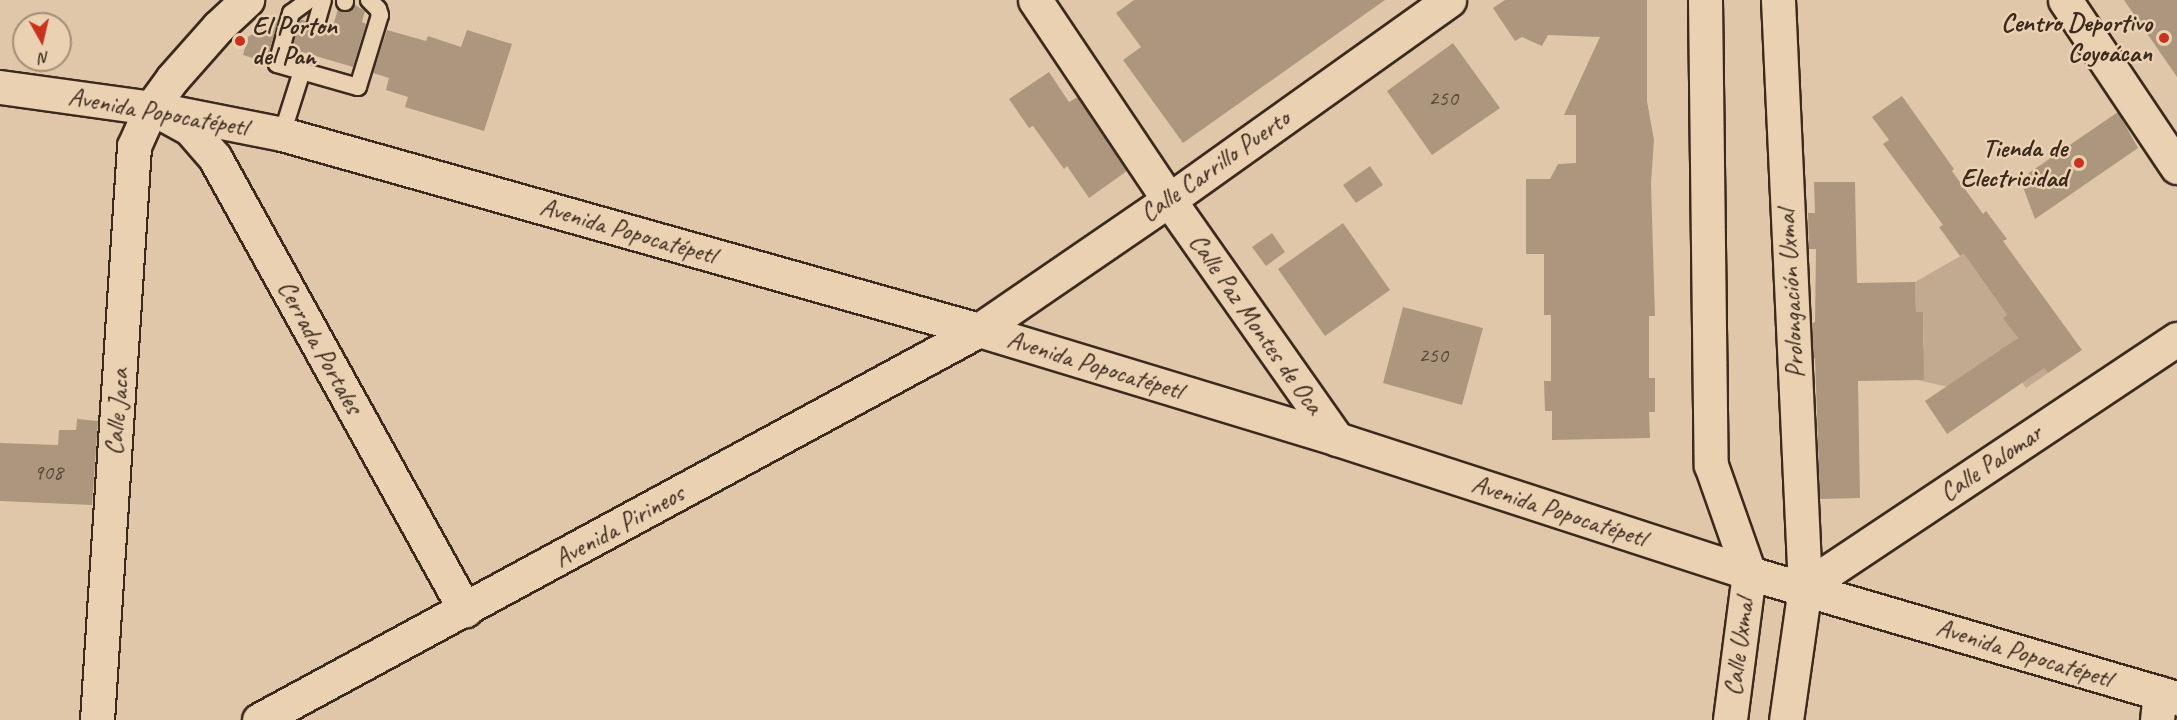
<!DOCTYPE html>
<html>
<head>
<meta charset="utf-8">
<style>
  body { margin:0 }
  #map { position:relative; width:2177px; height:720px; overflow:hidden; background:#e0c7a9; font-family:Caveat,sans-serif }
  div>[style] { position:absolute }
  .green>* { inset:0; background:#c1aa90 }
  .building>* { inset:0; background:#ac977e }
  .roads { filter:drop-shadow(2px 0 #3b2a1e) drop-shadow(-2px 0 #3b2a1e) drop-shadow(0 2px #3b2a1e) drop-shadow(0 -2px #3b2a1e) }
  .lane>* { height:16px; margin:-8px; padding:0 8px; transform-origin:8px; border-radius:8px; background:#ead1b2 }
  .street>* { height:33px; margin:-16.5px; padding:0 16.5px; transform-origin:16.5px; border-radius:16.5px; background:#ead1b2 }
  .primary>* { height:33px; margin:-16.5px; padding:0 16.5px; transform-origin:16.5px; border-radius:16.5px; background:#ead1b2 }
  .dots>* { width:16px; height:16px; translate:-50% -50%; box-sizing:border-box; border:3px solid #ead1b2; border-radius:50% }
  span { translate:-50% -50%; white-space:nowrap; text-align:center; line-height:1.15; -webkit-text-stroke:5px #ead1b2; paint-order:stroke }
  .number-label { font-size:22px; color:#574536 }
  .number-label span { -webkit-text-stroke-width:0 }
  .poi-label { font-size:26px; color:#3b2a1e; font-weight:700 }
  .right { translate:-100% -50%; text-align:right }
  .left { translate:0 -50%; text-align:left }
  .street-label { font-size:26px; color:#3b2a1e }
  .north { position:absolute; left:12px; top:12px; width:60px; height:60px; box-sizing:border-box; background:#ead1b2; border:2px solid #a48e77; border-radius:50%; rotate:172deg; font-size:16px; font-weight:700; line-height:24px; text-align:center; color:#3b2a1e }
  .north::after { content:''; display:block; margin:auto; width:21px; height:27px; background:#c8321e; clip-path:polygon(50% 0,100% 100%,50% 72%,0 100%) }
</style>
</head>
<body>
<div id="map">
  <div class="green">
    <div style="clip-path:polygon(1964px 254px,2007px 315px,2014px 332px,2024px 347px,2027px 345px,2048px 373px,2026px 388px,2000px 351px,1953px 388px,1917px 380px,1924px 347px,1923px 312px,1916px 312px,1915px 282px)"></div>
  </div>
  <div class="building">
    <div style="clip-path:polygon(1134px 0,1385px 0,1183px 143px,1123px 60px,1141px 47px,1116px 13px)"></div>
    <div style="clip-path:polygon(1505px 0,1647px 0,1647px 101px,1654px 140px,1651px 183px,1655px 316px,1649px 316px,1649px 378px,1655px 378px,1655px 412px,1649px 412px,1650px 438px,1552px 440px,1552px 411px,1545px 411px,1544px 381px,1551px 381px,1551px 315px,1544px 315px,1544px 254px,1526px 254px,1526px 179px,1550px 179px,1558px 164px,1576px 163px,1576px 115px,1564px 115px,1600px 37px,1548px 35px,1542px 46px,1522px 37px,1515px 41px,1493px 8px)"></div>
    <div style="clip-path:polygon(2124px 0,2177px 0,2177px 77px)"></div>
    <div style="clip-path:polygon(355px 5px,365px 11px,362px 22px,366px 24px,353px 67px,292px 49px,300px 19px,306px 21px,309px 32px,319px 34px,326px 27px,332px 29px,338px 9px,346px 12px)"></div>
    <div style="clip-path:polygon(279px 18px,266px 62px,243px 55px,248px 37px)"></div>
    <div style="clip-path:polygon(387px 30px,426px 41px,428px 36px,461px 47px,467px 30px,512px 44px,484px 131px,405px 107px,408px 97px,386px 90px,389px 78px,373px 73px)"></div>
    <div style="clip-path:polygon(1453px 43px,1500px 108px,1432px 155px,1387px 91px)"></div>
    <div style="clip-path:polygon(1049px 72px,1069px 102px,1078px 97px,1127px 171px,1089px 198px,1067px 166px,1064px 169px,1033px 126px,1029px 128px,1009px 99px)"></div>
    <div style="clip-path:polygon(1902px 96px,1954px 169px,1952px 171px,1983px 214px,1986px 211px,2007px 239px,2003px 241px,2082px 350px,2048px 373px,2044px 368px,1947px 434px,1925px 401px,2018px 338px,2003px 318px,2007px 315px,1964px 254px,1960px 256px,1939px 227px,1943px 225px,1883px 144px,1889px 140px,1872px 117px)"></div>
    <div style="clip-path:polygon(2118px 112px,2138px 148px,2035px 219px,2020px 179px)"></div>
    <div style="clip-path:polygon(1370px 166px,1383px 185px,1356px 203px,1343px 185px)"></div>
    <div style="clip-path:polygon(1814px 182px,1855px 182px,1857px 283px,1915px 282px,1916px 312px,1923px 312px,1924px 380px,1858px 381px,1860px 498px,1820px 499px,1815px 358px,1813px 358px,1812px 323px,1815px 322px,1816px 249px,1809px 249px,1808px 213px,1815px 213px)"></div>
    <div style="clip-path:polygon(1343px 223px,1390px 290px,1325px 336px,1278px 269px)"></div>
    <div style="clip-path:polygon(1272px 233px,1285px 252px,1266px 266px,1252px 247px)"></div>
    <div style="clip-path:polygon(1403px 307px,1483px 328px,1462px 405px,1383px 383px)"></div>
    <div style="clip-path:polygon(77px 419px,98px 421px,92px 505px,0 501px,0 443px,58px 445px,59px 430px,76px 430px)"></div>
  </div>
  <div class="roads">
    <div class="lane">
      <div style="left:309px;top:0;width:22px;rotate:144deg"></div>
      <div style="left:291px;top:13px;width:53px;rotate:105.4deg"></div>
      <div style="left:277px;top:64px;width:84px;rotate:15.9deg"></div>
      <div style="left:358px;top:87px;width:75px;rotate:-73deg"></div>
      <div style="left:380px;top:15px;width:6px;rotate:-108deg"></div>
      <div style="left:378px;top:9px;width:13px;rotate:-135deg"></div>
      <div style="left:345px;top:2px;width:2px;rotate:-90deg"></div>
      <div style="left:316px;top:24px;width:25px;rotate:-74deg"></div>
      <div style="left:282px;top:134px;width:66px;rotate:-72.4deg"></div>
    </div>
    <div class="street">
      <div style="left:1035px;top:0;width:241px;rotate:56.2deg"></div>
      <div style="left:1169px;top:200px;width:292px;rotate:54.9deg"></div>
      <div style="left:1705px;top:0;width:465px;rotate:89.3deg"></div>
      <div style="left:1711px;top:465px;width:114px;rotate:70.6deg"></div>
      <div style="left:1749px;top:573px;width:148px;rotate:97.4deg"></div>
      <div style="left:1778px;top:0;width:588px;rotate:87.37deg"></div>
      <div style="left:1805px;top:587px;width:134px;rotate:98.1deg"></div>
      <div style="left:2065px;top:0;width:201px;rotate:56.2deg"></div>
      <div style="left:156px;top:110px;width:39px;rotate:29deg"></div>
      <div style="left:190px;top:129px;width:38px;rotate:49deg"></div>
      <div style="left:215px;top:158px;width:517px;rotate:61.05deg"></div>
      <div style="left:1805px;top:587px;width:447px;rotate:-33.7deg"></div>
      <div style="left:97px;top:720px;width:575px;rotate:-86.31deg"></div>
      <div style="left:134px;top:146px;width:42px;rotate:-65.9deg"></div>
      <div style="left:151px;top:108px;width:36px;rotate:-54deg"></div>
      <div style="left:172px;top:79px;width:69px;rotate:-48.5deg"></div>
      <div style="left:218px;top:27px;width:40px;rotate:-43deg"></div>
      <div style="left:259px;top:720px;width:819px;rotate:-28.44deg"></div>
      <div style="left:979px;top:330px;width:230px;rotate:-34.4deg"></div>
      <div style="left:1169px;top:200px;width:344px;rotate:-35.5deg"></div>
      <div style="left:2157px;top:720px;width:27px;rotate:-84deg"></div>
    </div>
    <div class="primary">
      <div style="left:0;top:87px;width:152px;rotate:7.9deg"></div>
      <div style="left:151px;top:108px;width:134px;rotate:11.2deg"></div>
      <div style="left:282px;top:134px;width:724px;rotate:15.71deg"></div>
      <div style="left:979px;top:330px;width:374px;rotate:16.9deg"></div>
      <div style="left:1337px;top:439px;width:433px;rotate:18deg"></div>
      <div style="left:1749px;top:573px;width:446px;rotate:16.3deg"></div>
    </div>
  </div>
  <div class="dots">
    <div style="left:2164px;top:38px;background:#c8321e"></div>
    <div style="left:240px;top:41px;background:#c8321e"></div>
    <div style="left:2079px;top:163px;background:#c8321e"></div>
  </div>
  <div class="number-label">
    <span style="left:1443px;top:99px">250</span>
    <span style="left:1433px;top:356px">250</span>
    <span style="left:48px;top:473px">908</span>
  </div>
  <div class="poi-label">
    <span class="right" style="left:2152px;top:38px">Centro Deportivo<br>Coyoácan</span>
    <span class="left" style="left:252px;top:41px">El Porton<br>del Pan</span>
    <span class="right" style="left:2067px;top:163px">Tienda de<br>Electricidad</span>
  </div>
  <div class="street-label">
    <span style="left:158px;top:112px;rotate:10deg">Avenida Popocatépetl</span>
    <span style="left:1215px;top:166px;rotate:-35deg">Calle Carrillo Puerto</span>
    <span style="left:628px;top:231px;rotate:16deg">Avenida Popocatépetl</span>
    <span style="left:1791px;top:294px;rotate:-93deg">Prolongación Uxmal</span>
    <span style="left:1256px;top:324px;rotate:55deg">Calle Paz Montes de Oca</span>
    <span style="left:320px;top:347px;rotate:61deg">Cerrada Portales</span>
    <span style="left:1095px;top:365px;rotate:17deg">Avenida Popocatépetl</span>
    <span style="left:117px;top:412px;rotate:-86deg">Calle Jaca</span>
    <span style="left:1991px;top:463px;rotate:-34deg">Calle Palomar</span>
    <span style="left:1559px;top:511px;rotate:18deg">Avenida Popocatépetl</span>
    <span style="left:619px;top:526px;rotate:-29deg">Avenida Pirineos</span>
    <span style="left:1739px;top:647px;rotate:-83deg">Calle Uxmal</span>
    <span style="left:2024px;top:653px;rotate:17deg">Avenida Popocatépetl</span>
  </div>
  <div class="north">N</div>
</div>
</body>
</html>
